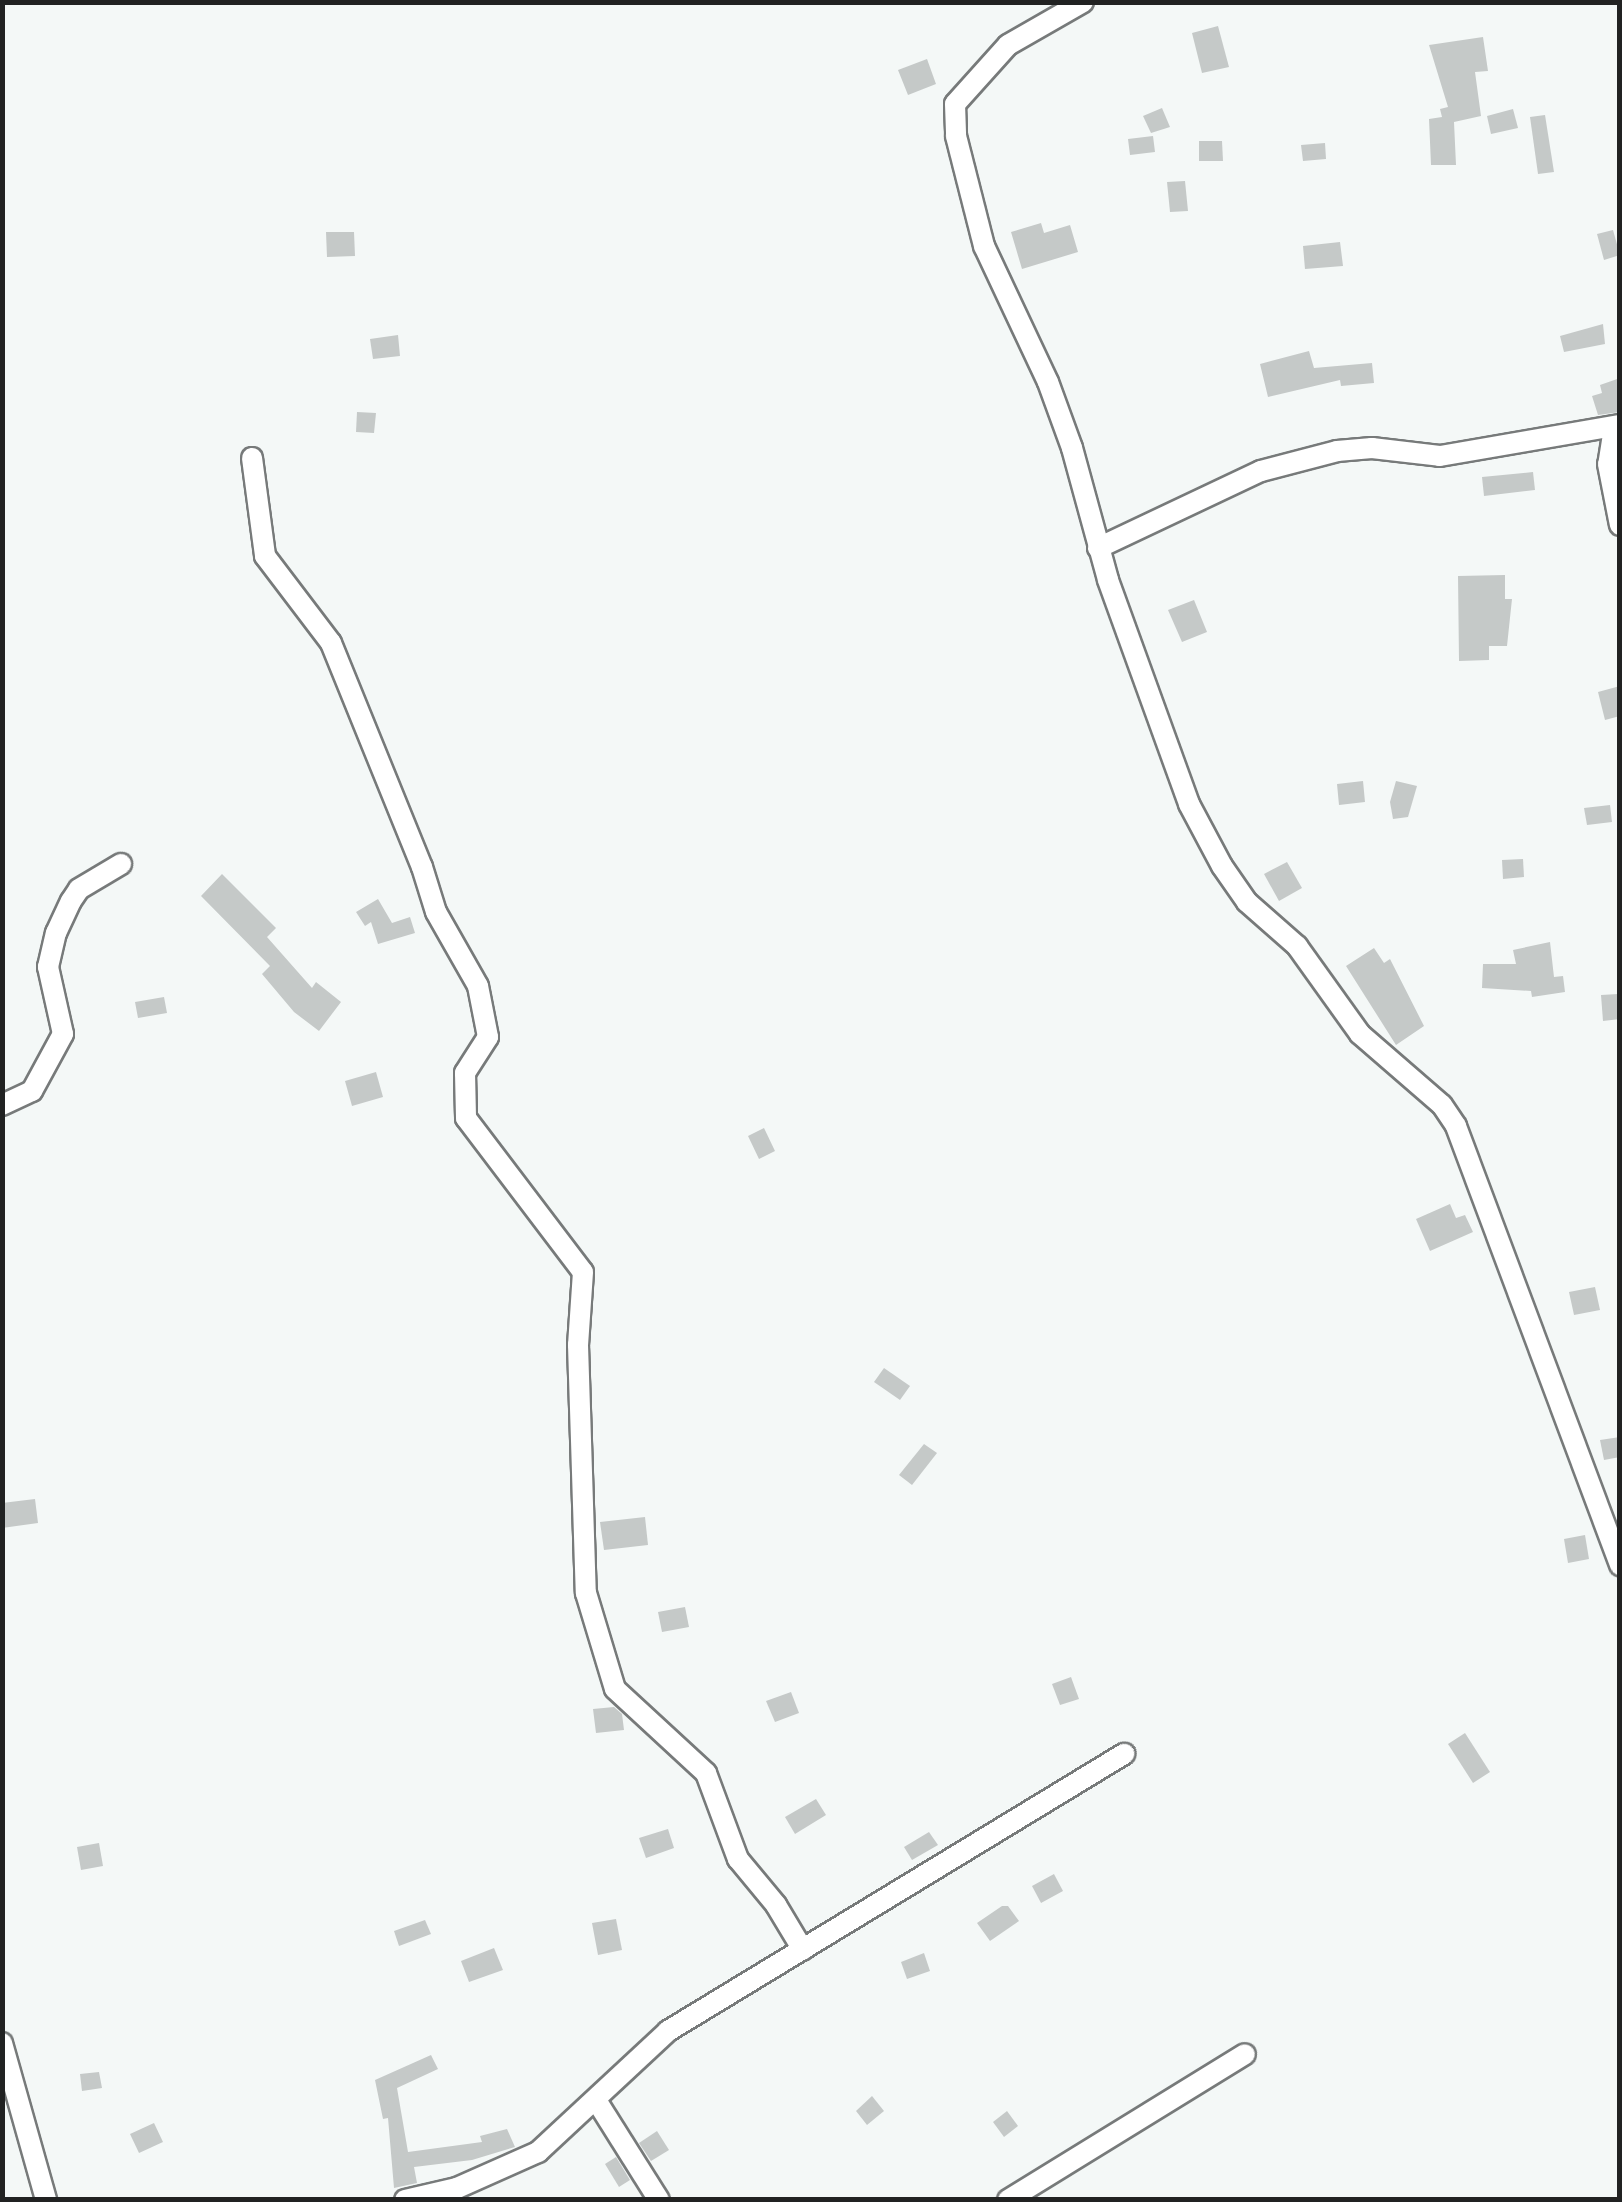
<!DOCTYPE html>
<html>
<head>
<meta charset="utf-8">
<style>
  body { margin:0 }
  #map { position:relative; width:1622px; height:2202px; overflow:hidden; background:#f4f8f7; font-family:Ubuntu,sans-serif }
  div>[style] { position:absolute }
  .building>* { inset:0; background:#c5c9c8 }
  .roads { filter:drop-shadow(2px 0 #777a7a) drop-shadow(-2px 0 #777a7a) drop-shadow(0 2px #777a7a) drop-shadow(0 -2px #777a7a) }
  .street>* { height:20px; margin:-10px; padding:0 10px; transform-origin:10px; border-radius:10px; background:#fff }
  span { translate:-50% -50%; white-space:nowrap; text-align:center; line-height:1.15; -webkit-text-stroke:8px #fff; paint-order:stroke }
  .frame { position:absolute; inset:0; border:5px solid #212222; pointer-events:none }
</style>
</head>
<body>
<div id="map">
  <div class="building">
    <div style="clip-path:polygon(1218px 26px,1229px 67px,1202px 73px,1192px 33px)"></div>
    <div style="clip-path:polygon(1483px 37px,1488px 71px,1475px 72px,1481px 116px,1454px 122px,1456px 165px,1431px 165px,1429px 119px,1442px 117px,1440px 109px,1448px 107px,1429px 45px)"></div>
    <div style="clip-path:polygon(927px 59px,936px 84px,908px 95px,898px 70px)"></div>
    <div style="clip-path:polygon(1162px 108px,1170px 127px,1151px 133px,1143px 116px)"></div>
    <div style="clip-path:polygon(1513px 109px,1518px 128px,1491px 134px,1487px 116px)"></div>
    <div style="clip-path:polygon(1545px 115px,1554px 172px,1538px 174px,1530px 117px)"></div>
    <div style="clip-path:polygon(1153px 136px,1155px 152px,1130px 155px,1128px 139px)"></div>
    <div style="clip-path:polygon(1199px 141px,1222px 141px,1223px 161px,1199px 161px)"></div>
    <div style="clip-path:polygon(1325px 143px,1326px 159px,1303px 161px,1301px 145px)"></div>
    <div style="clip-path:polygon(1185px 181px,1188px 211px,1170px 212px,1167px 182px)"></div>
    <div style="clip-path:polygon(1041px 223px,1044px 233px,1070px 225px,1078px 252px,1022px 269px,1011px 232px)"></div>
    <div style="clip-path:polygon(1613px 230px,1620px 255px,1604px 260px,1597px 234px)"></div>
    <div style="clip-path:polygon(326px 232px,354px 232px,355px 256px,327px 257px)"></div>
    <div style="clip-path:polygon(1340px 242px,1343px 266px,1305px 269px,1303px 246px)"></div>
    <div style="clip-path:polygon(1603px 324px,1605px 344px,1564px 352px,1560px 336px)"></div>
    <div style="clip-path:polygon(398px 335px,400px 356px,373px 359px,370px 339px)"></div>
    <div style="clip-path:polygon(1309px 351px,1314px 368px,1372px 363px,1374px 383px,1341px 386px,1340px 380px,1268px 397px,1260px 364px)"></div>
    <div style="clip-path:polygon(1620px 378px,1620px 412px,1598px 415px,1592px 396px,1602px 393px,1600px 385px)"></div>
    <div style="clip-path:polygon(357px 412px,376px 413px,374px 433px,356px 432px)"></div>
    <div style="clip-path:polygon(1533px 472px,1535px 490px,1484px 496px,1482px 477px)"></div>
    <div style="clip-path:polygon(1505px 575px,1505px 599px,1512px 599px,1507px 646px,1489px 646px,1489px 660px,1459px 661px,1458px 576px)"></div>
    <div style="clip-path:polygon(1194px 600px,1207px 632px,1182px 642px,1168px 610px)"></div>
    <div style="clip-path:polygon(1620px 686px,1620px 716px,1605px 720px,1598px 692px)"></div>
    <div style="clip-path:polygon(1363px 781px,1365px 802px,1339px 805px,1337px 784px)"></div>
    <div style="clip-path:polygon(1396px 781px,1417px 786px,1408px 817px,1393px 819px,1390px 802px)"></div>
    <div style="clip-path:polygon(1610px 805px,1612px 822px,1587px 825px,1584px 808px)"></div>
    <div style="clip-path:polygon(1523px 859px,1524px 877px,1503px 879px,1502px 860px)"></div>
    <div style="clip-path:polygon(1287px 862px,1302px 888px,1279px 901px,1264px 874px)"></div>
    <div style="clip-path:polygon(222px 874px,276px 928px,267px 937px,312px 988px,316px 982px,341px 1002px,319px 1031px,294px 1012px,262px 974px,270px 966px,201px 896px)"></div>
    <div style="clip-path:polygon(378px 899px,392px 923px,410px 917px,415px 933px,378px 944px,371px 922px,365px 926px,356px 912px)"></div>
    <div style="clip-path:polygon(1550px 942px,1554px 977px,1563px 976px,1565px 992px,1532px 997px,1531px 991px,1482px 988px,1483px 964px,1516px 964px,1513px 950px)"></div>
    <div style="clip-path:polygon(1374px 948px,1384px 963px,1390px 959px,1424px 1026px,1396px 1045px,1346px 966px)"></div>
    <div style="clip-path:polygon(1618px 994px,1620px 1019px,1603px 1021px,1601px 995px)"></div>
    <div style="clip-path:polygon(164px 997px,167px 1013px,138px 1018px,135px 1002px)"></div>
    <div style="clip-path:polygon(376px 1072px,383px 1097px,352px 1106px,345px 1081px)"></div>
    <div style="clip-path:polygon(764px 1128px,775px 1151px,759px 1159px,748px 1136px)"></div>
    <div style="clip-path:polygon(1450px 1204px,1456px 1218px,1465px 1215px,1473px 1232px,1430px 1251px,1416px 1219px)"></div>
    <div style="clip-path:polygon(1595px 1287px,1600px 1310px,1574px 1315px,1569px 1292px)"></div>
    <div style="clip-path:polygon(884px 1368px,910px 1386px,900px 1400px,874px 1382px)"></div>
    <div style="clip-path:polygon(1620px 1437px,1620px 1457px,1604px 1460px,1600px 1440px)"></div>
    <div style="clip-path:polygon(924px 1444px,937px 1453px,912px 1485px,899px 1475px)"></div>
    <div style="clip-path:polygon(35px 1499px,38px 1523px,2px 1528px,2px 1503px)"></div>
    <div style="clip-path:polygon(645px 1517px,648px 1545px,604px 1550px,600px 1522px)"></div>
    <div style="clip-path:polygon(1585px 1535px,1589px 1559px,1568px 1563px,1564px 1539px)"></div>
    <div style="clip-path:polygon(685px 1607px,689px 1627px,662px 1632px,658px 1612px)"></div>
    <div style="clip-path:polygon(1071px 1677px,1079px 1699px,1060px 1705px,1052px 1684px)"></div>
    <div style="clip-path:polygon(791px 1692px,799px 1713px,775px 1722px,766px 1701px)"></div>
    <div style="clip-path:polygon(614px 1707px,622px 1714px,624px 1730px,596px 1733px,593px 1709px)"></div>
    <div style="clip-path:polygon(1465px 1733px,1490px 1772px,1473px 1783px,1448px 1744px)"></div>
    <div style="clip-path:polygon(816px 1799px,826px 1815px,795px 1834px,785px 1817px)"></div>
    <div style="clip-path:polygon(668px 1829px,674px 1848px,646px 1858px,639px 1838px)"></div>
    <div style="clip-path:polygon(929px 1832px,938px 1845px,912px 1860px,904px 1847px)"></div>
    <div style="clip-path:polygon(99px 1843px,103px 1866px,81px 1870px,77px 1847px)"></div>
    <div style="clip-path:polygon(1054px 1874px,1063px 1891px,1041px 1903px,1032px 1886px)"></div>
    <div style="clip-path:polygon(1002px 1906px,1008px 1906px,1019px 1921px,990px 1941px,977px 1923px)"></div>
    <div style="clip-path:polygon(616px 1919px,622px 1950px,598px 1955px,592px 1923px)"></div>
    <div style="clip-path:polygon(425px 1920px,431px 1934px,399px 1946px,394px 1931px)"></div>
    <div style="clip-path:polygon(494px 1948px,503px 1970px,469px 1982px,461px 1961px)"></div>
    <div style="clip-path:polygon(924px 1953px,930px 1971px,907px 1979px,901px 1962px)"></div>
    <div style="clip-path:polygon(431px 2055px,438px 2069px,397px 2088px,408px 2152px,482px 2142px,480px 2136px,507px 2129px,515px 2147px,472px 2160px,414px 2167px,417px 2183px,394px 2188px,388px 2118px,383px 2119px,375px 2080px)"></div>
    <div style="clip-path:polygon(99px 2072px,102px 2088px,82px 2091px,80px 2074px)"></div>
    <div style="clip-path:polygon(872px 2096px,884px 2111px,867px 2125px,856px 2111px)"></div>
    <div style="clip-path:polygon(1007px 2111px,1018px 2126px,1004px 2137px,993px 2122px)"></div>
    <div style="clip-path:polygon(154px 2123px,163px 2142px,139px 2153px,130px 2134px)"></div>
    <div style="clip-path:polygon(657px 2131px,669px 2150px,651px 2161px,639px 2143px)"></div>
    <div style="clip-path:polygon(616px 2157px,630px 2180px,619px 2187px,605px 2164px)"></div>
  </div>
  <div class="roads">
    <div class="street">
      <div style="left:1083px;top:2px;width:86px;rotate:150.2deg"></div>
      <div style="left:1008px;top:45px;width:79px;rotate:131.9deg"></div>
      <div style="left:955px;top:104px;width:32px;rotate:88deg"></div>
      <div style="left:956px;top:136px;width:114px;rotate:75.7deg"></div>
      <div style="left:984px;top:246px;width:150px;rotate:64.8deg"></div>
      <div style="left:1048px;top:382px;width:70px;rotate:70deg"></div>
      <div style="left:1072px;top:448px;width:137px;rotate:74.7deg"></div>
      <div style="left:1108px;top:580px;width:238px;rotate:70.1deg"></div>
      <div style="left:1189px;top:804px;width:70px;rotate:62deg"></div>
      <div style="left:1222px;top:866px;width:44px;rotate:55.2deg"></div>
      <div style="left:1247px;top:902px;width:67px;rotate:41.3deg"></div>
      <div style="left:1297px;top:946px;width:108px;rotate:54.4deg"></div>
      <div style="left:1360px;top:1034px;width:108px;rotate:40.9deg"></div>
      <div style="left:1442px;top:1105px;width:25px;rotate:56deg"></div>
      <div style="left:1456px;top:1126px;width:469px;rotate:69.5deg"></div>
      <div style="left:1614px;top:428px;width:36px;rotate:99deg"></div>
      <div style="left:1608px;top:464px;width:62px;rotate:78.9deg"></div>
      <div style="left:252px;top:458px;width:99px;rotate:82.4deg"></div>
      <div style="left:265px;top:556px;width:109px;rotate:52.8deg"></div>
      <div style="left:331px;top:643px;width:242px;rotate:67.9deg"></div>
      <div style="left:422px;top:867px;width:47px;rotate:72.7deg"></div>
      <div style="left:436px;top:912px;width:85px;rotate:60.4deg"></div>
      <div style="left:478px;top:986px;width:52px;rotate:78.9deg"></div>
      <div style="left:488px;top:1037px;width:43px;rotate:122.6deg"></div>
      <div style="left:465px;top:1073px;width:45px;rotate:88.7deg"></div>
      <div style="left:466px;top:1118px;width:193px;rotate:52.8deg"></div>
      <div style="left:583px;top:1272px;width:73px;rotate:93.9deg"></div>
      <div style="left:578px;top:1345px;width:248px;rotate:88.2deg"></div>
      <div style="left:586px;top:1593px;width:100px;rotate:73.2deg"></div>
      <div style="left:615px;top:1689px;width:124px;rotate:42.7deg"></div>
      <div style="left:706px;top:1773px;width:92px;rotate:69.6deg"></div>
      <div style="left:738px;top:1859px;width:60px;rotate:50.4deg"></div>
      <div style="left:776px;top:1905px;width:52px;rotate:59deg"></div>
      <div style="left:1098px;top:548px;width:180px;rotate:-25.3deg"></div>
      <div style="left:1261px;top:471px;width:79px;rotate:-14.7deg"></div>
      <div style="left:1337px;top:451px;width:35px;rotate:-5deg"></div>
      <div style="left:1372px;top:448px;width:68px;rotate:6.7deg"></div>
      <div style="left:1440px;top:456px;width:183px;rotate:-9.8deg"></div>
      <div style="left:2px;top:1105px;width:33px;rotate:-25deg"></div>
      <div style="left:32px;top:1091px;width:65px;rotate:-61.5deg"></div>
      <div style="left:63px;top:1034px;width:69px;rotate:-102.6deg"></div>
      <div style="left:48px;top:967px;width:35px;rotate:-77deg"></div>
      <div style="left:56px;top:933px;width:35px;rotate:-65deg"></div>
      <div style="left:71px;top:901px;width:14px;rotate:-56deg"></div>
      <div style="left:79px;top:889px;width:49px;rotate:-30.8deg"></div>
      <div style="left:2px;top:2043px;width:163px;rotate:74.3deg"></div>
      <div style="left:596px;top:2100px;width:118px;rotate:57.8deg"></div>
      <div style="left:405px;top:2200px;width:53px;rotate:-13deg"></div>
      <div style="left:457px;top:2188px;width:89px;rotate:-24deg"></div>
      <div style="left:538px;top:2152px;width:178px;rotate:-42.9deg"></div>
      <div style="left:668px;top:2031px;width:534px;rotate:-31.28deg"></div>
      <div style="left:1008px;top:2200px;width:278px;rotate:-31.6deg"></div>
    </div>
  </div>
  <div class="frame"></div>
</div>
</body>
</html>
